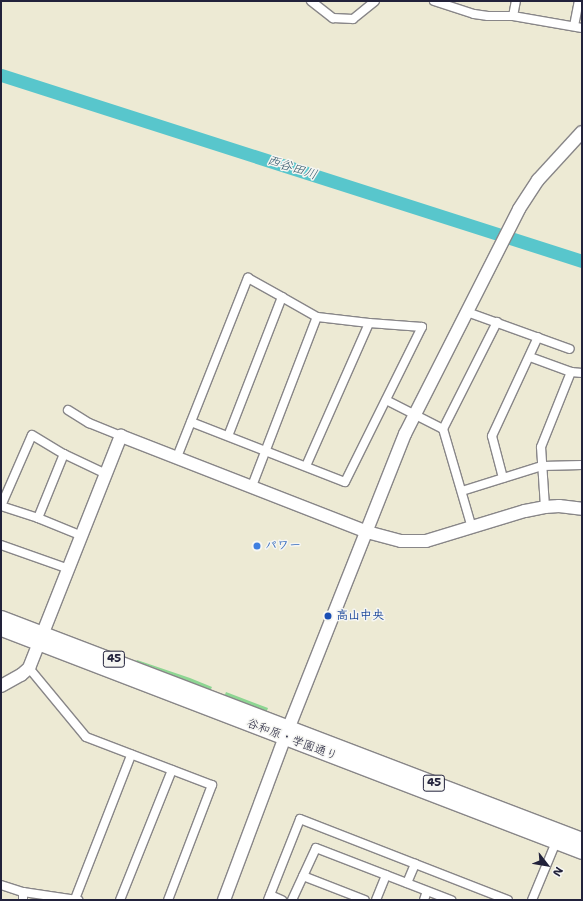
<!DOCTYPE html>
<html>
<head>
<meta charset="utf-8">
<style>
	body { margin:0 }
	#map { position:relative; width:583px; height:901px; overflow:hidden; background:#edead4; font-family:"Shantell Sans","Klee One",sans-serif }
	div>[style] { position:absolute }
	.green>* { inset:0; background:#8dd692 }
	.river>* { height:13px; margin:-6.5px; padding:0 6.5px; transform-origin:6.5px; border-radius:6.5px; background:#58c6cc }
	.roads { filter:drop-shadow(1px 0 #888688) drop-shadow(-1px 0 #888688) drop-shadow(0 1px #888688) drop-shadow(0 -1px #888688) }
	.street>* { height:8px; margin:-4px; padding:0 4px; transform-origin:4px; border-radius:4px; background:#fff }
	.secondary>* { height:12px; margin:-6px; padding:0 6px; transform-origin:6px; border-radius:6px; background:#fff }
	.primary>* { height:13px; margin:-6.5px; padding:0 6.5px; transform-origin:6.5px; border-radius:6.5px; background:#fff }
	.dots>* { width:11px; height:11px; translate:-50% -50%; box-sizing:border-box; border:2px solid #f6f6f2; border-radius:50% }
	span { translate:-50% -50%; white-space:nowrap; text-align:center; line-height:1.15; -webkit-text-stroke:3px #f6f6f2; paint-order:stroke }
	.shield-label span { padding:1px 3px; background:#f6f6f2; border:1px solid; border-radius:3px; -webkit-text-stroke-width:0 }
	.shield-label { font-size:11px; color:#22223b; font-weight:700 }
	.shop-label { font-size:12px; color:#366cbe; font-weight:700 }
	.left { translate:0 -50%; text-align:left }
	.transit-label { font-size:12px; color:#164399; font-weight:700 }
	.street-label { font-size:12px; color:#22223b }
	.water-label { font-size:13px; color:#355b6e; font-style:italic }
	.frame { position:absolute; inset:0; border:2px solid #22223b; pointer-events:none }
	.north { position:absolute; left:527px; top:845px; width:40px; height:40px; -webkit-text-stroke:3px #f6f6f2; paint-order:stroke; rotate:121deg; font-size:11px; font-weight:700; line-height:16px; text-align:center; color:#22223b }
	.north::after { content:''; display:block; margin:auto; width:14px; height:18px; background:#22223b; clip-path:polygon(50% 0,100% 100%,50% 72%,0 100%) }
</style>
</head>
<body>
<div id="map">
	<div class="green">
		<div style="clip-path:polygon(137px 660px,190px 678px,212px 687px,210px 691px,135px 662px)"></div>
		<div style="clip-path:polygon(226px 692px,268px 708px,266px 713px,224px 697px)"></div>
	</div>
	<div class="river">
		<div style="left:1px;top:75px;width:610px;rotate:17.75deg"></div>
	</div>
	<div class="roads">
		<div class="street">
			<div style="left:311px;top:1px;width:28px;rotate:38deg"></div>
			<div style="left:333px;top:18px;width:20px;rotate:3deg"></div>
			<div style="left:353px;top:19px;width:28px;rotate:-39deg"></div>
			<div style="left:434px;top:1px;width:42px;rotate:18deg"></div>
			<div style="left:474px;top:14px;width:14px;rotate:8deg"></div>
			<div style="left:488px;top:16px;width:25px"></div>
			<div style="left:513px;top:16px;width:70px;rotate:9.9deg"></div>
			<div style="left:513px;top:16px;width:15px;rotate:-79deg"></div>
			<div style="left:574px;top:26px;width:25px;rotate:-79deg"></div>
			<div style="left:467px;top:312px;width:109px;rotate:19.8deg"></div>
			<div style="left:530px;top:357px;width:44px;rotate:20.1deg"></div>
			<div style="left:571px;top:372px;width:11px;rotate:5deg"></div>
			<div style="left:386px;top:400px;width:64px;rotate:27deg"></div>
			<div style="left:68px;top:410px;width:25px;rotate:32deg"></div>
			<div style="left:89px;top:423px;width:35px;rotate:22deg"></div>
			<div style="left:191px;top:422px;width:165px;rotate:21.3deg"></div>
			<div style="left:345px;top:482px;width:173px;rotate:-63.6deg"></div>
			<div style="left:422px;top:327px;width:53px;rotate:-175.7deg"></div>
			<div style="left:177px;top:457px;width:193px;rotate:-68.4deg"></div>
			<div style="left:248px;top:278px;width:39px;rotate:29deg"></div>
			<div style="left:282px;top:297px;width:149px;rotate:111.2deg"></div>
			<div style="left:306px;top:466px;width:156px;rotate:-66.2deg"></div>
			<div style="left:369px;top:323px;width:52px;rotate:-173.4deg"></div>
			<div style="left:503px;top:478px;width:43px;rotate:-104.7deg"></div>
			<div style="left:492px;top:436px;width:109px;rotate:-65.1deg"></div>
			<div style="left:252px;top:486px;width:181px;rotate:-69deg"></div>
			<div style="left:317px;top:317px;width:40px;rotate:-150.3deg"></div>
			<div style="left:462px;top:491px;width:84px;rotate:-17.4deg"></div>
			<div style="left:542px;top:466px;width:40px;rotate:-1.4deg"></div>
			<div style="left:1px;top:506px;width:77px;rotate:-66.4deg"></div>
			<div style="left:32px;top:435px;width:37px;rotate:31deg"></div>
			<div style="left:64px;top:454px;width:47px;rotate:25.5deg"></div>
			<div style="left:1px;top:506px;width:39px;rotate:18deg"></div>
			<div style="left:38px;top:518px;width:48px;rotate:22.2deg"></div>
			<div style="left:545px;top:507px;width:60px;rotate:-93.8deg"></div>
			<div style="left:541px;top:447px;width:81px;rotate:-68.2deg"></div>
			<div style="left:38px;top:518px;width:69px;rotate:-67.9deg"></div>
			<div style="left:472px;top:528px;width:103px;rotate:-106.3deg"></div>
			<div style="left:443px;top:429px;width:120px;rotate:-63.2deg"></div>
			<div style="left:1px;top:545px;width:72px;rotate:19.4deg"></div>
			<div style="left:29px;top:668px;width:89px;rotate:50.4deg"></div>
			<div style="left:86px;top:737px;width:135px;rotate:20.9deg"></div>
			<div style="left:212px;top:785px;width:123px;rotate:110.9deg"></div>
			<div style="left:303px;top:876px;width:66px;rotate:21.2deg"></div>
			<div style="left:407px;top:883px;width:21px;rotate:-67deg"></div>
			<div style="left:1px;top:885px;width:23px;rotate:18deg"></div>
			<div style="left:23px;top:892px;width:8px;rotate:90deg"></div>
			<div style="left:23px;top:892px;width:56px;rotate:8.3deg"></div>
			<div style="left:270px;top:895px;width:13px;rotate:23deg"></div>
			<div style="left:75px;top:899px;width:155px;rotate:-68.7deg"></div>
			<div style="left:120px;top:900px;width:140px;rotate:-68.2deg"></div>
			<div style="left:268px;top:900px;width:87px;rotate:-68.4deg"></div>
			<div style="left:300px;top:819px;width:223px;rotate:21.3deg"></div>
			<div style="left:292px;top:900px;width:57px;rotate:-65.2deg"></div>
			<div style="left:316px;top:848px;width:145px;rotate:21.1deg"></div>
			<div style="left:376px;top:900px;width:27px;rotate:-68deg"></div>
			<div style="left:424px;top:900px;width:9px;rotate:-72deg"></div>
			<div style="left:532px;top:900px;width:63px;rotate:-67.5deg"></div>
		</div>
		<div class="secondary">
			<div style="left:1px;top:686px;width:23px;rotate:-29deg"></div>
			<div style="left:21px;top:675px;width:11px;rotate:-41deg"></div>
			<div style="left:29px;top:668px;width:250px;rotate:-68.4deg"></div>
			<div style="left:121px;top:436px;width:264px;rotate:21.3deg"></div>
			<div style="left:367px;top:532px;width:35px;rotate:15deg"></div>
			<div style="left:401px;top:541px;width:25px"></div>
			<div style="left:426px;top:541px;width:103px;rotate:-16.9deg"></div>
			<div style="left:525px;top:511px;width:20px;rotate:-11deg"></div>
			<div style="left:545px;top:507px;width:14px;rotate:-4deg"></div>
			<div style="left:559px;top:506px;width:23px;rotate:7deg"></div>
			<div style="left:224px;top:900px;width:174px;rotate:-69.5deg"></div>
			<div style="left:285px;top:737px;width:326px;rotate:-68.4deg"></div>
			<div style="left:405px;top:434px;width:252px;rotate:-63.1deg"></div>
			<div style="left:519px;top:209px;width:35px;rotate:-57deg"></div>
			<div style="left:538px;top:180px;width:65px;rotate:-47.5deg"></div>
		</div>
		<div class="primary">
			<div style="left:1px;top:617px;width:622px;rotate:20.91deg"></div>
			<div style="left:1px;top:629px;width:622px;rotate:21deg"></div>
		</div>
	</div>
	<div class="dots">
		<div style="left:257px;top:546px;background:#3f7fe0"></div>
		<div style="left:328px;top:616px;background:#1a4fb4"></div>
	</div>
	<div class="shield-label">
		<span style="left:114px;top:659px">45</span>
		<span style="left:434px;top:783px">45</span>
	</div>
	<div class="shop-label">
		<span class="left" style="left:265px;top:546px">パワー</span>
	</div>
	<div class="transit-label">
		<span class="left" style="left:336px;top:616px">高山中央</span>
	</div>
	<div class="street-label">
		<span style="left:292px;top:740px;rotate:21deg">谷和原・学園通り</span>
	</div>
	<div class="water-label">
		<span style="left:292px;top:168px;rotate:18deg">西谷田川</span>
	</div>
	<div class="frame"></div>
	<div class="north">N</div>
</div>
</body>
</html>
